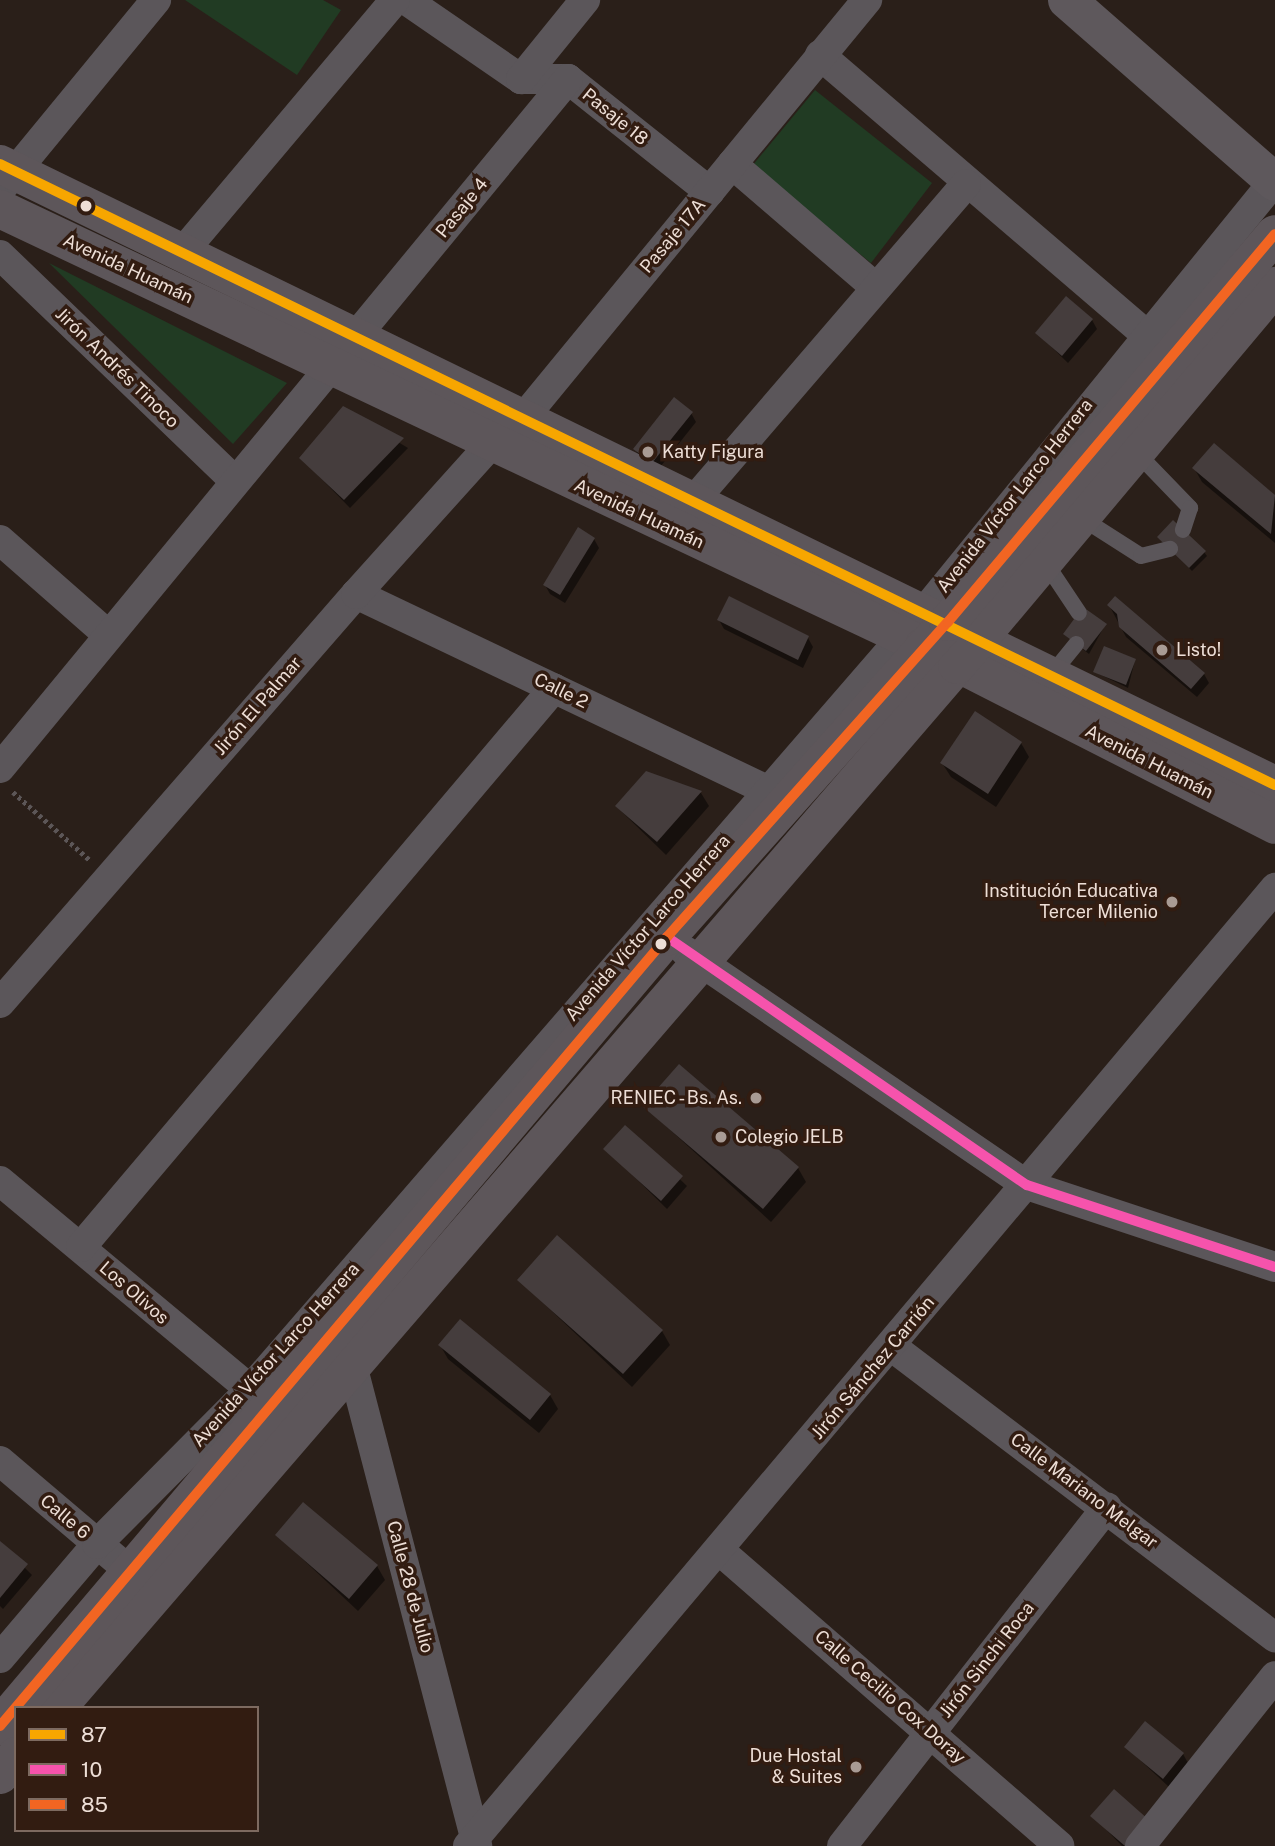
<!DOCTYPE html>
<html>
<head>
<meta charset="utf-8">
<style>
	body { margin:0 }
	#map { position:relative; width:1275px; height:1846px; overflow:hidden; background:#2a1f19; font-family:"Public Sans",sans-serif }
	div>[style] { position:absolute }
	.green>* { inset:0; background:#213b23 }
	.shadow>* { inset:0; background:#0007 }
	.building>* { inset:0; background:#453d3d }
	.path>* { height:4.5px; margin-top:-2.25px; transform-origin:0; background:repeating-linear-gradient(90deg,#5c5657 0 3.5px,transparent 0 7px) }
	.lane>* { height:16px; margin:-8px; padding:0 8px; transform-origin:8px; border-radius:8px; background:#5b565a }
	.street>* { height:30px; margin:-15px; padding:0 15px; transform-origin:15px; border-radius:15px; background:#5b565a }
	.secondary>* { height:38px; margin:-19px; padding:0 19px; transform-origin:19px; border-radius:19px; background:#5e585c }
	.primary>* { height:38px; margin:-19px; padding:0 19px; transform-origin:19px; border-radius:19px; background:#5d565a }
	.bus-1>* { height:10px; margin:-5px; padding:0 5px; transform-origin:5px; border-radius:5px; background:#f7a600 }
	.bus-2>* { height:10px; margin:-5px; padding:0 5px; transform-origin:5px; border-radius:5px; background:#f653ac }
	.bus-3>* { height:10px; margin:-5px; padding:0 5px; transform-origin:5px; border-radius:5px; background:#f26522 }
	.dots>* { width:19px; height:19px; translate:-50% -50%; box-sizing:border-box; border:4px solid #321c11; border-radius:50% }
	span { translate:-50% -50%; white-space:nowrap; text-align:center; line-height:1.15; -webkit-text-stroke:7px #321c11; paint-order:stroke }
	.street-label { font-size:18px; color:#edded6 }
	.poi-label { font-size:18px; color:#edded6 }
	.left { translate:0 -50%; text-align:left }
	.right { translate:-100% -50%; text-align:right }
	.legend { position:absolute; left:14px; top:1706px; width:245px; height:126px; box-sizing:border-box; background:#321c11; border:2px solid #7d6a60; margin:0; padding:9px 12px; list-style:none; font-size:21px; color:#edded6 }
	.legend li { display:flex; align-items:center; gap:14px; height:35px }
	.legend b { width:35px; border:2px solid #7d6a60 }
</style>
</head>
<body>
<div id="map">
	<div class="green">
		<div style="clip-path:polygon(185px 0,323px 0,341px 10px,297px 75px)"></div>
		<div style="clip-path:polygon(815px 90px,932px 183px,871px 263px,752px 166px)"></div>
		<div style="clip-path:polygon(49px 263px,287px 383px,233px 444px)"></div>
	</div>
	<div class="shadow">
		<div style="clip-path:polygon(1092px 320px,1097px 329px,1068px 363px,1037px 333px)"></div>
		<div style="clip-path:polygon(343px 409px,408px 448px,350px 508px,301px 458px)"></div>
		<div style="clip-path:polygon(691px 413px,696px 422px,657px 471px,640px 458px,635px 449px)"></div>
		<div style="clip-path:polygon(1214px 446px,1275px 497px,1275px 543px,1202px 482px,1194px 468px)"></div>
		<div style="clip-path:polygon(1159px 537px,1204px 552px,1207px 556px,1192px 571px)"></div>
		<div style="clip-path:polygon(594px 539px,599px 548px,565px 603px,550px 594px,545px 585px)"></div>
		<div style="clip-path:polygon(1109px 605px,1204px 674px,1209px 683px,1197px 697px,1126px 637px)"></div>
		<div style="clip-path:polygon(719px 620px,808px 638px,813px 647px,803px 668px,724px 629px)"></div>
		<div style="clip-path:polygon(1105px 625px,1089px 654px,1065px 635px)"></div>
		<div style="clip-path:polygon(1135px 660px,1128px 688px,1095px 672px)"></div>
		<div style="clip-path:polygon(1021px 743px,1029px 757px,996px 807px,951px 777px,942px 763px)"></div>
		<div style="clip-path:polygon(646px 773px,701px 793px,709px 806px,666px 855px,617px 807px)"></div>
		<div style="clip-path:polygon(644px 1106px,798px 1168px,806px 1182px,771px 1222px)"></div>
		<div style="clip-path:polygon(625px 1127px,687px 1186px,667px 1209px,606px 1149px)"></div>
		<div style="clip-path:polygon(519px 1280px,662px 1331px,670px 1345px,632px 1387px)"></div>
		<div style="clip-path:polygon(440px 1345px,550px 1395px,558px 1409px,539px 1433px,448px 1359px)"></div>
		<div style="clip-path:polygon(277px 1535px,377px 1566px,385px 1580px,358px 1611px)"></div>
		<div style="clip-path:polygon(0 1543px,32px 1575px,3px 1609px,0 1606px)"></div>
		<div style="clip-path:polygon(1126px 1747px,1183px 1754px,1188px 1763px,1169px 1787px)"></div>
		<div style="clip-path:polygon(1093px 1816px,1138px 1846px,1122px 1846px)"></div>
	</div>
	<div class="building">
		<div style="clip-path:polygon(1066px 296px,1093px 319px,1062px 356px,1035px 333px)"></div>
		<div style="clip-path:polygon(674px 397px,693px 412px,652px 463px,633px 449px)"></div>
		<div style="clip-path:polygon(343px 406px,404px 438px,344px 500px,299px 458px)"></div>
		<div style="clip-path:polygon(1214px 443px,1275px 495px,1271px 534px,1192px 468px)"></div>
		<div style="clip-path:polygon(1173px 520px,1206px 551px,1189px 568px,1157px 537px)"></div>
		<div style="clip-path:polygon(578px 527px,595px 538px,560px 595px,543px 585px)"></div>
		<div style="clip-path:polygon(729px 596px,809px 636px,798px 660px,717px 620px)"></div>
		<div style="clip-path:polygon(1115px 596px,1205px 673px,1191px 689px,1119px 627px,1117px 614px,1107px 605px)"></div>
		<div style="clip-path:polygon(1083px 607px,1107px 624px,1086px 651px,1063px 634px)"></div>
		<div style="clip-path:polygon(1104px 646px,1136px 659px,1126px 685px,1093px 672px)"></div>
		<div style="clip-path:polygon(975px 711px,1022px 742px,988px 794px,940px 763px)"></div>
		<div style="clip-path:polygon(646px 771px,702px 791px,657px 842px,615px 806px)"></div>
		<div style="clip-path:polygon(679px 1064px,799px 1167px,763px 1209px,642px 1106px)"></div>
		<div style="clip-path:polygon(625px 1125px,683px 1176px,661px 1201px,603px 1149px)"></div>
		<div style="clip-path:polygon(557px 1235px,663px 1330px,623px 1374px,517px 1280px)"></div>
		<div style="clip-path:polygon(460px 1319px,551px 1394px,530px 1420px,438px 1345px)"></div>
		<div style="clip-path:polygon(303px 1502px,378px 1565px,349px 1599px,275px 1535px)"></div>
		<div style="clip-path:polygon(0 1541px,28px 1564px,0 1598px)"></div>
		<div style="clip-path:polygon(1145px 1721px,1184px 1753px,1163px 1779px,1124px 1747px)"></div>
		<div style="clip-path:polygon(1114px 1789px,1149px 1820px,1125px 1846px,1090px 1816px)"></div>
	</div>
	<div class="path">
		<div style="left:13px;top:792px;width:104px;rotate:41.5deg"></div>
	</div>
	<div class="lane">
		<div style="left:1136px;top:452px;width:78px;rotate:46deg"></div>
		<div style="left:1190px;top:508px;width:23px;rotate:108deg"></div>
		<div style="left:1080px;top:517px;width:72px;rotate:32.6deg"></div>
		<div style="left:1141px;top:556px;width:30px;rotate:-14deg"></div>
		<div style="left:1045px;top:562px;width:61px;rotate:56.3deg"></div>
		<div style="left:1051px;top:675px;width:40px;rotate:-51deg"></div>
	</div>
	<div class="street">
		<div style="left:406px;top:0;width:140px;rotate:34.5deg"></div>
		<div style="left:521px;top:79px;width:47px"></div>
		<div style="left:568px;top:79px;width:181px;rotate:38.5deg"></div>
		<div style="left:820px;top:55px;width:448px;rotate:40.6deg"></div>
		<div style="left:521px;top:79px;width:102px;rotate:-51deg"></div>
		<div style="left:732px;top:164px;width:190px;rotate:40.7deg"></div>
		<div style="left:0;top:190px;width:246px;rotate:-50.6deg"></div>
		<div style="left:181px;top:254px;width:332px;rotate:-49.9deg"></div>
		<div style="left:0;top:255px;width:326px;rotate:43.9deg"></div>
		<div style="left:696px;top:498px;width:414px;rotate:-49.3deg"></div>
		<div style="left:0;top:540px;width:141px;rotate:41.3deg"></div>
		<div style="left:356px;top:594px;width:455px;rotate:25.5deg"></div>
		<div style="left:0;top:768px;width:893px;rotate:-50.5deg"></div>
		<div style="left:685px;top:951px;width:414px;rotate:34.4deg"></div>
		<div style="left:1027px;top:1185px;width:261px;rotate:18.3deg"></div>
		<div style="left:0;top:1003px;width:542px;rotate:-48.96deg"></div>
		<div style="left:356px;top:594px;width:202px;rotate:-48deg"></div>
		<div style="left:491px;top:444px;width:44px;rotate:-39.5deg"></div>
		<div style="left:525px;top:416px;width:539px;rotate:-50.58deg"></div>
		<div style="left:0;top:1181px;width:346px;rotate:39.8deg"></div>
		<div style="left:81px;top:1247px;width:732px;rotate:-49.76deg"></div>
		<div style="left:891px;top:1346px;width:482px;rotate:37.2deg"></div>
		<div style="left:338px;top:1355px;width:17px;rotate:36deg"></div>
		<div style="left:352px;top:1365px;width:497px;rotate:75.4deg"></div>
		<div style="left:0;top:1461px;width:172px;rotate:40.3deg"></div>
		<div style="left:719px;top:1550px;width:451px;rotate:41deg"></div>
		<div style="left:0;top:1658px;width:150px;rotate:-49.6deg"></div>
		<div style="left:97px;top:1544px;width:214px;rotate:-45.2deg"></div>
		<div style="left:248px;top:1392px;width:1032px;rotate:-49.09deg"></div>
		<div style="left:924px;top:612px;width:557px;rotate:-50.91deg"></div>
		<div style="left:468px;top:1846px;width:1253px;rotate:-49.89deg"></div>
		<div style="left:842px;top:1846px;width:430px;rotate:-52deg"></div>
		<div style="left:1140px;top:1846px;width:217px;rotate:-51.5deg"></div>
	</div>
	<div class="secondary">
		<div style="left:1067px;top:0;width:276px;rotate:41.2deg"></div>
	</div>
	<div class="primary">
		<div style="left:0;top:164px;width:1418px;rotate:25.97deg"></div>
		<div style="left:0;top:209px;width:1022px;rotate:25.31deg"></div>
		<div style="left:924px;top:646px;width:394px;rotate:27deg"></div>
		<div style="left:57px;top:1708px;width:1378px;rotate:-49.21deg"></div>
		<div style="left:957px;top:665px;width:495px;rotate:-50deg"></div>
		<div style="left:0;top:1726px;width:1033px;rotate:-49.79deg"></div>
		<div style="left:667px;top:937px;width:422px;rotate:-48.3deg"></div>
		<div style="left:948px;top:622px;width:507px;rotate:-49.88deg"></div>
		<div style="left:0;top:1775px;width:25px;rotate:-50deg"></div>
	</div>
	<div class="bus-1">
		<div style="left:0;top:164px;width:1418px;rotate:25.97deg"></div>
	</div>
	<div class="bus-2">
		<div style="left:667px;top:937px;width:437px;rotate:34.6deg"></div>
		<div style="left:1027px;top:1185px;width:261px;rotate:18.3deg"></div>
	</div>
	<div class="bus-3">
		<div style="left:0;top:1726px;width:1033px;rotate:-49.79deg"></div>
		<div style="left:667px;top:937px;width:422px;rotate:-48.3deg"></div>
		<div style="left:948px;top:622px;width:507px;rotate:-49.88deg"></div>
	</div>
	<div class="dots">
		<div style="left:86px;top:206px;background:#edded6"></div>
		<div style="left:648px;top:452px;background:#a99b94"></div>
		<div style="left:1162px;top:650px;background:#a99b94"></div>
		<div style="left:1172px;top:902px;background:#a99b94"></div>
		<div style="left:661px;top:944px;background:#edded6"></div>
		<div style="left:756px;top:1098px;background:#a99b94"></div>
		<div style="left:721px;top:1137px;background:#a99b94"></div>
		<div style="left:856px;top:1767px;background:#a99b94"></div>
	</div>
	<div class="street-label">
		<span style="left:615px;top:117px;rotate:39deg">Pasaje 18</span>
		<span style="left:462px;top:208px;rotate:-51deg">Pasaje 4</span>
		<span style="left:673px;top:236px;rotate:-50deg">Pasaje 17A</span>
		<span style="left:128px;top:269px;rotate:25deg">Avenida Huamán</span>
		<span style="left:117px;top:368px;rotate:44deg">Jirón Andrés Tinoco</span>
		<span style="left:1015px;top:496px;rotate:-52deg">Avenida Víctor Larco Herrera</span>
		<span style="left:639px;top:514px;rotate:25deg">Avenida Huamán</span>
		<span style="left:561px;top:691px;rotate:26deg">Calle 2</span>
		<span style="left:258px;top:706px;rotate:-49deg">Jirón El Palmar</span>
		<span style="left:1149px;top:762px;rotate:27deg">Avenida Huamán</span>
		<span style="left:648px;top:928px;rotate:-49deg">Avenida Víctor Larco Herrera</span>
		<span style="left:134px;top:1293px;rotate:41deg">Los Olivos</span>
		<span style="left:276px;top:1355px;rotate:-48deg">Avenida Víctor Larco Herrera</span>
		<span style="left:873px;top:1368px;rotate:-50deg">Jirón Sánchez Carrión</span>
		<span style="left:1084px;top:1491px;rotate:37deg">Calle Mariano Melgar</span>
		<span style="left:65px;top:1517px;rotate:40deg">Calle 6</span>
		<span style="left:410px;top:1587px;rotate:75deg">Calle 28 de Julio</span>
		<span style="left:987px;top:1660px;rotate:-52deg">Jirón Sinchi Roca</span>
		<span style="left:890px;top:1697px;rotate:41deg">Calle Cecilio Cox Doray</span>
	</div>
	<div class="poi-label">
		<span class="left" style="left:662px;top:452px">Katty Figura</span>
		<span class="left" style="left:1176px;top:650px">Listo!</span>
		<span class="right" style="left:1158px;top:902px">Institución Educativa<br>Tercer Milenio</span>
		<span class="right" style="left:742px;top:1098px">RENIEC - Bs. As.</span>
		<span class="left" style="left:735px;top:1137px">Colegio JELB</span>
		<span class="right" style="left:842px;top:1767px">Due Hostal<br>&amp; Suites</span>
	</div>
	<ul class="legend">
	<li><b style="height:9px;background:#f7a600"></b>87</li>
	<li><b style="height:9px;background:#f653ac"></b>10</li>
	<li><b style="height:9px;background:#f26522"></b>85</li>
	</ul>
</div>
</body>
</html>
